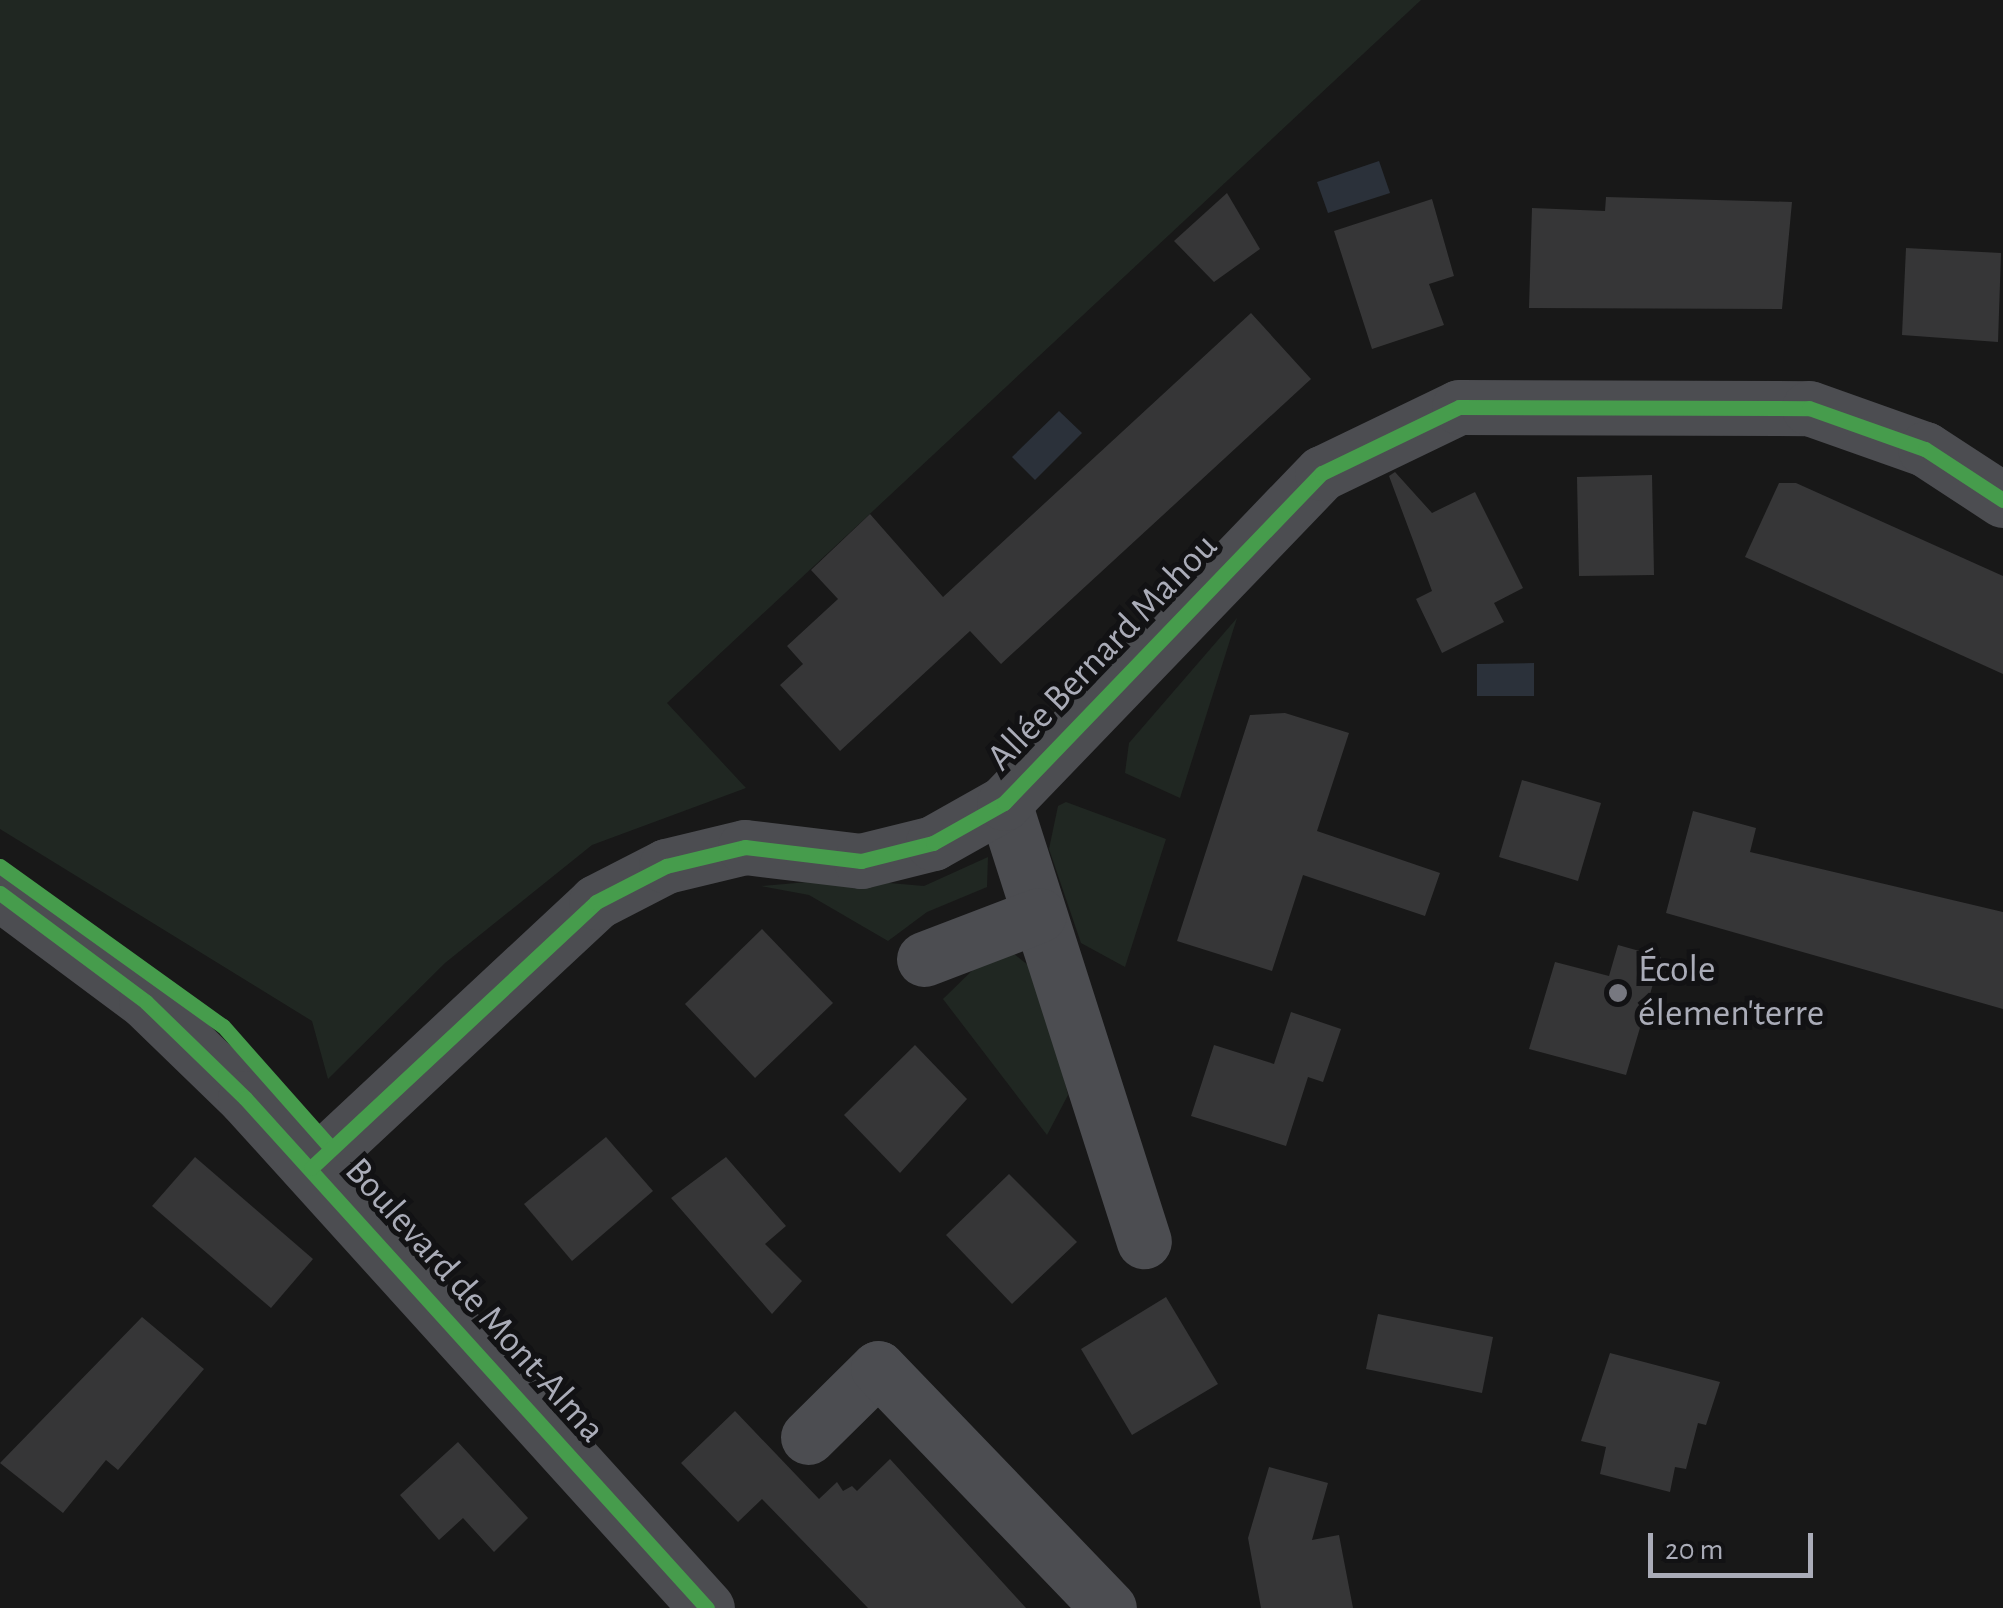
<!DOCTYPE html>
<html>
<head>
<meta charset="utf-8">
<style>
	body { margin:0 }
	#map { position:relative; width:2003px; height:1608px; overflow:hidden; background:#181818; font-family:"Alegreya Sans",sans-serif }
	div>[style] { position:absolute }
	.green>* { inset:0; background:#202722 }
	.water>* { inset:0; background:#2b313a }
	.building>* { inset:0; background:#363637 }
	.minor>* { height:55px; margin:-27.5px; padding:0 27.5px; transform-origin:27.5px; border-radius:27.5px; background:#4c4d51 }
	.tertiary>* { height:55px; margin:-27.5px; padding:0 27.5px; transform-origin:27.5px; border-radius:27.5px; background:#4c4d51 }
	.cycleway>* { height:15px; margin:-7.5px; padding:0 7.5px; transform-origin:7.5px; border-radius:7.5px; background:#469c4c }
	.dots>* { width:28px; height:28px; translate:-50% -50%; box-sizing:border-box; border:5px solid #121214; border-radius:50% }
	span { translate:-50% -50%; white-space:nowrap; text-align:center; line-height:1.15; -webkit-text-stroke:10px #121214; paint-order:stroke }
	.street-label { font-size:38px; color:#aaacb8 }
	.poi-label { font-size:38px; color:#aaacb8 }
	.left { translate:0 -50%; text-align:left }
	.scale { position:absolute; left:1648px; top:1533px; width:165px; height:45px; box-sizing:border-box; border:5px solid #aaacb8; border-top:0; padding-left:12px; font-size:30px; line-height:35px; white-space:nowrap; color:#aaacb8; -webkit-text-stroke:8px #121214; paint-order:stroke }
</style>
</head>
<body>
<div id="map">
	<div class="green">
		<div style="clip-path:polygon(0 0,1421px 0,667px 703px,746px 788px,592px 845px,445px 963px,328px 1079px,312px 1021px,0 829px)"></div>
		<div style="clip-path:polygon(1237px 618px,1180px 798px,1125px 773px,1129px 743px)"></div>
		<div style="clip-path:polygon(1066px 802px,1166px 839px,1125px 967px,1081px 943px,1049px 849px,1058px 806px)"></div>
		<div style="clip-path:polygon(988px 857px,987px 887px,927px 912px,888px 941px,809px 895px,761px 886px,842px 879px,924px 886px)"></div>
		<div style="clip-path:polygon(1013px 953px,1038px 973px,1068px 1095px,1047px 1135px,943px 999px,985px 958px)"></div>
	</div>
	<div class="water">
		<div style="clip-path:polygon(1379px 161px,1390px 193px,1328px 213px,1317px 182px)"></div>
		<div style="clip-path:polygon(1059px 411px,1082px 433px,1035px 480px,1012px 457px)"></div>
		<div style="clip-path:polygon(1534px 663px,1534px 696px,1477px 696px,1477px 664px)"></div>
	</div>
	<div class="building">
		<div style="clip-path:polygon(1227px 193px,1260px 249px,1214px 282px,1174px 241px)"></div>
		<div style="clip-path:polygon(1606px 197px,1792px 202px,1782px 309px,1529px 308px,1532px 208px,1605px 211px)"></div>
		<div style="clip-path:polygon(1432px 199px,1454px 276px,1429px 284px,1444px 325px,1372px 349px,1334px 231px)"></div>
		<div style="clip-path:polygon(1906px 248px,2001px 253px,1998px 342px,1902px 335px)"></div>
		<div style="clip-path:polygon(1251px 313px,1311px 379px,1001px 664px,970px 631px,840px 751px,780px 685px,803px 664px,787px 646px,838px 599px,811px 570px,870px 514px,943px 597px)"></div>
		<div style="clip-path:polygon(1395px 472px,1432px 513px,1475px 492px,1523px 588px,1494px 603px,1504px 622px,1442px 653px,1416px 599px,1432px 591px,1389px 476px)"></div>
		<div style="clip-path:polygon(1652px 475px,1654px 575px,1579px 576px,1577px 477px)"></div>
		<div style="clip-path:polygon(1779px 483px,1796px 483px,2003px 576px,2003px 674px,1745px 557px)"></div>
		<div style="clip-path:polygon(1285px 713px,1349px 733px,1317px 831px,1440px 873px,1425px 916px,1303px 875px,1272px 971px,1177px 941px,1250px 715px)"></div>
		<div style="clip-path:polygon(1522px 780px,1601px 803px,1578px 881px,1499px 857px)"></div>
		<div style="clip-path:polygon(1693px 811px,1756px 828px,1750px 852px,2003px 912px,2003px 1009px,1666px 913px)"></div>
		<div style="clip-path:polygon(762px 929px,833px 1003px,755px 1078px,685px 1004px)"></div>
		<div style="clip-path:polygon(1618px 945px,1661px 957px,1626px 1075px,1529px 1049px,1555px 962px,1609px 976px)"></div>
		<div style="clip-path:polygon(1291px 1012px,1341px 1029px,1323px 1082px,1308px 1077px,1286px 1146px,1191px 1116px,1214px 1045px,1274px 1064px)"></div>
		<div style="clip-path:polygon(915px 1045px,967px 1099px,900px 1173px,844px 1115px)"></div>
		<div style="clip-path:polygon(606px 1137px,653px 1191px,572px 1261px,524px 1204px)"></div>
		<div style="clip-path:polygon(195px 1157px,313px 1259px,271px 1308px,152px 1206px)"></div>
		<div style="clip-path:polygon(726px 1157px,786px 1226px,765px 1244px,802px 1281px,772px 1314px,671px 1198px)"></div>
		<div style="clip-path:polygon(1009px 1174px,1077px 1242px,1012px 1304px,946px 1235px)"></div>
		<div style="clip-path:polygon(1166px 1297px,1218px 1384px,1132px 1435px,1081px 1349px)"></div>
		<div style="clip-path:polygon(1378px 1314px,1493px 1337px,1482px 1393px,1366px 1369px)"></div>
		<div style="clip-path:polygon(142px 1317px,204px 1369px,118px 1470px,106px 1460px,63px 1513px,0 1463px)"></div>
		<div style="clip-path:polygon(1610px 1353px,1720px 1382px,1706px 1425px,1698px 1423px,1686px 1469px,1675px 1467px,1670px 1492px,1600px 1474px,1606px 1447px,1581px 1441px)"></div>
		<div style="clip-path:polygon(735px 1411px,819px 1499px,837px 1482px,843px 1491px,852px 1486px,857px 1491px,890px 1459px,1026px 1608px,868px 1608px,762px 1499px,738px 1522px,681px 1463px)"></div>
		<div style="clip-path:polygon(458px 1442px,528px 1518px,494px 1552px,463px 1518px,439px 1540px,400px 1495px)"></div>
		<div style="clip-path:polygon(1269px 1467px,1328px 1483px,1312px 1540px,1339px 1535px,1353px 1608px,1261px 1608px,1248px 1538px)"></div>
	</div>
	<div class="minor">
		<div style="left:1004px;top:803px;width:460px;rotate:72.3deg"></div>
		<div style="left:924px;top:959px;width:123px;rotate:-20.9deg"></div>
		<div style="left:311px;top:1168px;width:390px;rotate:-43deg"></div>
		<div style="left:596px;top:902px;width:79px;rotate:-27.2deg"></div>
		<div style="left:666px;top:866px;width:81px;rotate:-13.5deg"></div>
		<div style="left:745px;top:847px;width:117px;rotate:6.9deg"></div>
		<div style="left:861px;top:861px;width:74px;rotate:-14deg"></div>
		<div style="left:933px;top:843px;width:81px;rotate:-29.4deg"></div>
		<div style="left:1004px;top:803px;width:458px;rotate:-46.1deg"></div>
		<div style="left:1322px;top:473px;width:152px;rotate:-25.7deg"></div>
		<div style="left:1459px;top:407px;width:350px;rotate:0.2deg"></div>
		<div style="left:1809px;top:408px;width:123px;rotate:19.5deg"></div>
		<div style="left:1925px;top:449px;width:93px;rotate:33.2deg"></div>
		<div style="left:808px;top:1437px;width:98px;rotate:-44.6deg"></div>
		<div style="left:878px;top:1368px;width:333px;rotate:46.1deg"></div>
	</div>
	<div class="tertiary">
		<div style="left:0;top:893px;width:182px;rotate:36.7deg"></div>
		<div style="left:146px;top:1002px;width:138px;rotate:44.1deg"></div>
		<div style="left:245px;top:1098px;width:688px;rotate:47.83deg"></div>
	</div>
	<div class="cycleway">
		<div style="left:0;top:866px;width:274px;rotate:35.7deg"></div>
		<div style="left:223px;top:1026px;width:163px;rotate:48.5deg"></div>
		<div style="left:0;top:893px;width:182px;rotate:36.7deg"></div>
		<div style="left:146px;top:1002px;width:138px;rotate:44.1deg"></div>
		<div style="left:245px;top:1098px;width:688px;rotate:47.83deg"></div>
		<div style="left:311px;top:1168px;width:390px;rotate:-43deg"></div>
		<div style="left:596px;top:902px;width:79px;rotate:-27.2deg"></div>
		<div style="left:666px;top:866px;width:81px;rotate:-13.5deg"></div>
		<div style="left:745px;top:847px;width:117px;rotate:6.9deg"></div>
		<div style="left:861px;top:861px;width:74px;rotate:-14deg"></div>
		<div style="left:933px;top:843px;width:81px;rotate:-29.4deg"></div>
		<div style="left:1004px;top:803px;width:458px;rotate:-46.1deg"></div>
		<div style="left:1322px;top:473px;width:152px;rotate:-25.7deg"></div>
		<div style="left:1459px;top:407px;width:350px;rotate:0.2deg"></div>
		<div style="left:1809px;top:408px;width:123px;rotate:19.5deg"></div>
		<div style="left:1925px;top:449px;width:93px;rotate:33.2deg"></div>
	</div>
	<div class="dots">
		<div style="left:1618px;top:993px;background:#777880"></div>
	</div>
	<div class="street-label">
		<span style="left:1103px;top:653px;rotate:-46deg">Allée Bernard Mahou</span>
		<span style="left:474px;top:1301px;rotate:48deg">Boulevard de Mont-Alma</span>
	</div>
	<div class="poi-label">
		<span class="left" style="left:1638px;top:993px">École<br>élemen'terre</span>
	</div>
	<div class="scale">20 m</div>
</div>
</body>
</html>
